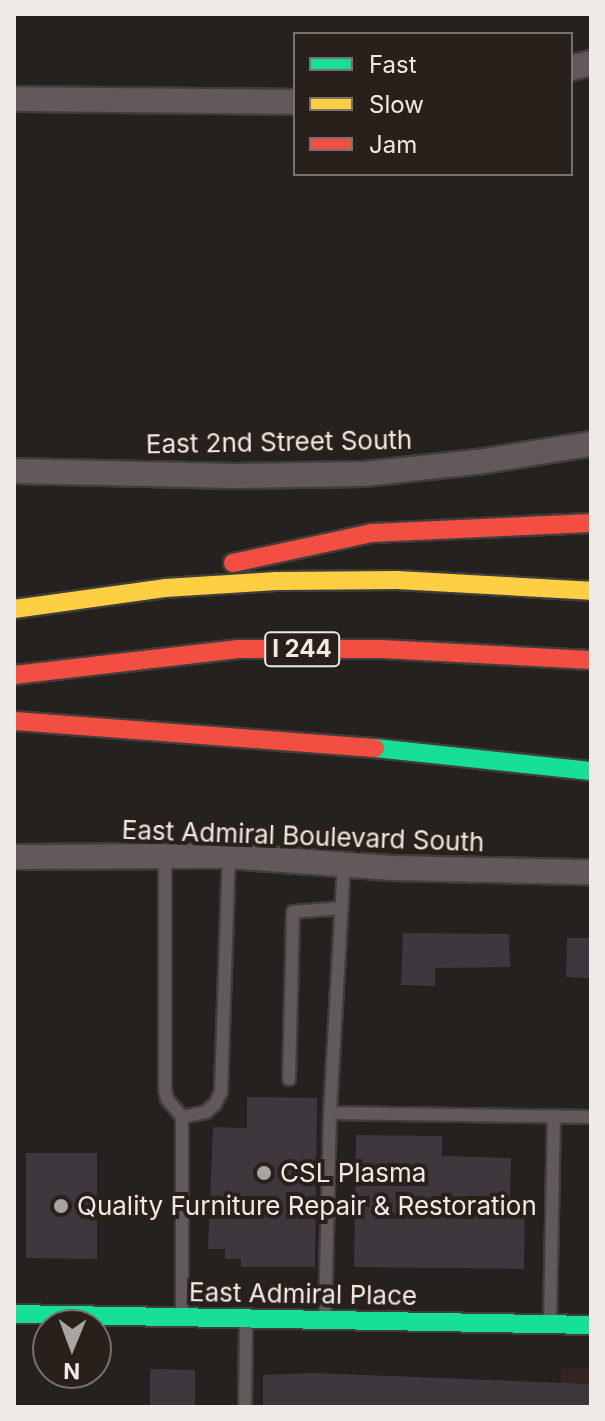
<!DOCTYPE html>
<html>
<head>
<meta charset="utf-8">
<style>
	body { margin:0 }
	#map { position:relative; width:605px; height:1421px; overflow:hidden; background:#25211e; font-family:Inter,sans-serif }
	div>[style] { position:absolute }
	.industrial>* { inset:0; background:#34241f }
	.building>* { inset:0; background:#3e373e }
	.roads { filter:drop-shadow(2px 0 #403d3b) drop-shadow(-2px 0 #403d3b) drop-shadow(0 2px #403d3b) drop-shadow(0 -2px #403d3b) }
	.lane>* { height:12px; margin:-6px; padding:0 6px; transform-origin:6px; border-radius:6px; background:#61595a }
	.street>* { height:24px; margin:-12px; padding:0 12px; transform-origin:12px; border-radius:12px; background:#61595a }
	.fast>* { height:18px; margin:-9px; padding:0 9px; transform-origin:9px; border-radius:9px; background:#16e098 }
	.slow>* { height:18px; margin:-9px; padding:0 9px; transform-origin:9px; border-radius:9px; background:#ffcf43 }
	.jam>* { height:18px; margin:-9px; padding:0 9px; transform-origin:9px; border-radius:9px; background:#f24e42 }
	.dots>* { width:22px; height:22px; translate:-50% -50%; box-sizing:border-box; border:4px solid #28201b; border-radius:50% }
	span { translate:-50% -50%; white-space:nowrap; text-align:center; line-height:1.15; -webkit-text-stroke:8px #28201b; paint-order:stroke }
	.shield-label span { padding:2px 6px; background:#28201b; border:2px solid; border-radius:6px; -webkit-text-stroke-width:0 }
	.shield-label { font-size:24px; color:#efeae6; font-weight:700 }
	.street-label { font-size:26px; color:#efeae6 }
	.poi-label { font-size:26px; color:#efeae6 }
	.left { translate:0 -50%; text-align:left }
	.frame { position:absolute; inset:0; border:16px solid #efeae6; pointer-events:none }
	.legend { position:absolute; left:293px; top:32px; width:280px; height:144px; box-sizing:border-box; background:#28201b; border:2px solid #78716c; margin:0; padding:10px 14px; list-style:none; font-size:24px; color:#efeae6 }
	.legend li { display:flex; align-items:center; gap:16px; height:40px }
	.legend b { width:40px; border:2px solid #78716c }
	.north { position:absolute; left:32px; top:1309px; width:80px; height:80px; box-sizing:border-box; background:#28201b; border:2px solid #78716c; border-radius:50%; rotate:181deg; font-size:22px; font-weight:700; line-height:32px; text-align:center; color:#efeae6 }
	.north::after { content:''; display:block; margin:auto; width:28px; height:36px; background:#a8a4a0; clip-path:polygon(50% 0,100% 100%,50% 72%,0 100%) }
</style>
</head>
<body>
<div id="map">
	<div class="industrial">
		<div style="clip-path:polygon(561px 1368px,591px 1368px,591px 1407px,561px 1407px)"></div>
	</div>
	<div class="building">
		<div style="clip-path:polygon(403px 933px,509px 934px,510px 967px,435px 968px,435px 986px,401px 985px)"></div>
		<div style="clip-path:polygon(567px 938px,591px 938px,591px 978px,566px 977px)"></div>
		<div style="clip-path:polygon(247px 1097px,317px 1098px,315px 1267px,241px 1267px,241px 1259px,225px 1259px,225px 1249px,208px 1249px,213px 1127px,247px 1128px)"></div>
		<div style="clip-path:polygon(356px 1135px,442px 1136px,442px 1156px,511px 1158px,510px 1200px,525px 1200px,524px 1269px,354px 1267px)"></div>
		<div style="clip-path:polygon(26px 1153px,97px 1153px,97px 1259px,26px 1258px)"></div>
		<div style="clip-path:polygon(150px 1369px,195px 1370px,195px 1407px,150px 1407px)"></div>
		<div style="clip-path:polygon(314px 1373px,591px 1384px,591px 1407px,263px 1407px,263px 1375px)"></div>
	</div>
	<div class="roads">
		<div class="lane">
			<div style="left:165px;top:856px;width:234px;rotate:90deg"></div>
			<div style="left:165px;top:1090px;width:9px;rotate:77deg"></div>
			<div style="left:167px;top:1099px;width:23px;rotate:50deg"></div>
			<div style="left:182px;top:1117px;width:197px;rotate:90deg"></div>
			<div style="left:289px;top:1079px;width:167px;rotate:-88.6deg"></div>
			<div style="left:293px;top:912px;width:49px;rotate:-4.7deg"></div>
			<div style="left:330px;top:1113px;width:261px;rotate:0.9deg"></div>
			<div style="left:182px;top:1117px;width:25px;rotate:-12deg"></div>
			<div style="left:206px;top:1112px;width:12px;rotate:-42deg"></div>
			<div style="left:215px;top:1104px;width:13px;rotate:-63deg"></div>
			<div style="left:221px;top:1092px;width:236px;rotate:-88.1deg"></div>
			<div style="left:325px;top:1317px;width:204px;rotate:-88.6deg"></div>
			<div style="left:330px;top:1113px;width:248px;rotate:-86.8deg"></div>
			<div style="left:550px;top:1321px;width:205px;rotate:-88.9deg"></div>
			<div style="left:245px;top:1407px;width:85px;rotate:-89.3deg"></div>
		</div>
		<div class="street">
			<div style="left:571px;top:68px;width:21px;rotate:-14deg"></div>
			<div style="left:14px;top:99px;width:281px;rotate:0.6deg"></div>
			<div style="left:14px;top:471px;width:220px;rotate:1.3deg"></div>
			<div style="left:234px;top:476px;width:130px;rotate:-0.9deg"></div>
			<div style="left:364px;top:474px;width:114px;rotate:-6.1deg"></div>
			<div style="left:477px;top:462px;width:115px;rotate:-9deg"></div>
			<div style="left:14px;top:857px;width:215px;rotate:-0.3deg"></div>
			<div style="left:229px;top:856px;width:163px;rotate:4.2deg"></div>
			<div style="left:392px;top:868px;width:199px;rotate:1.2deg"></div>
		</div>
		<div class="fast">
			<div style="left:375px;top:748px;width:217px;rotate:6.1deg"></div>
			<div style="left:14px;top:1314px;width:577px;rotate:1.09deg"></div>
		</div>
		<div class="slow">
			<div style="left:14px;top:609px;width:152px;rotate:-7.9deg"></div>
			<div style="left:165px;top:588px;width:112px;rotate:-3.6deg"></div>
			<div style="left:277px;top:581px;width:120px;rotate:-0.5deg"></div>
			<div style="left:397px;top:580px;width:194px;rotate:3.2deg"></div>
		</div>
		<div class="jam">
			<div style="left:233px;top:563px;width:142px;rotate:-12.2deg"></div>
			<div style="left:372px;top:533px;width:219px;rotate:-2.6deg"></div>
			<div style="left:14px;top:675px;width:226px;rotate:-6.6deg"></div>
			<div style="left:238px;top:649px;width:143px"></div>
			<div style="left:381px;top:649px;width:210px;rotate:3deg"></div>
			<div style="left:14px;top:721px;width:362px;rotate:4.3deg"></div>
		</div>
	</div>
	<div class="dots">
		<div style="left:264px;top:1173px;background:#a8a4a0"></div>
		<div style="left:61px;top:1206px;background:#a8a4a0"></div>
	</div>
	<div class="shield-label">
		<span style="left:302px;top:649px">I 244</span>
	</div>
	<div class="street-label">
		<span style="left:279px;top:442px;rotate:-1deg">East 2nd Street South</span>
		<span style="left:303px;top:836px;rotate:2deg">East Admiral Boulevard South</span>
		<span style="left:303px;top:1294px;rotate:1deg">East Admiral Place</span>
	</div>
	<div class="poi-label">
		<span class="left" style="left:280px;top:1173px">CSL Plasma</span>
		<span class="left" style="left:77px;top:1206px">Quality Furniture Repair &amp; Restoration</span>
	</div>
	<div class="frame"></div>
	<ul class="legend">
	<li><b style="height:10px;background:#16e098"></b>Fast</li>
	<li><b style="height:10px;background:#ffcf43"></b>Slow</li>
	<li><b style="height:10px;background:#f24e42"></b>Jam</li>
	</ul>
	<div class="north">N</div>
</div>
</body>
</html>
